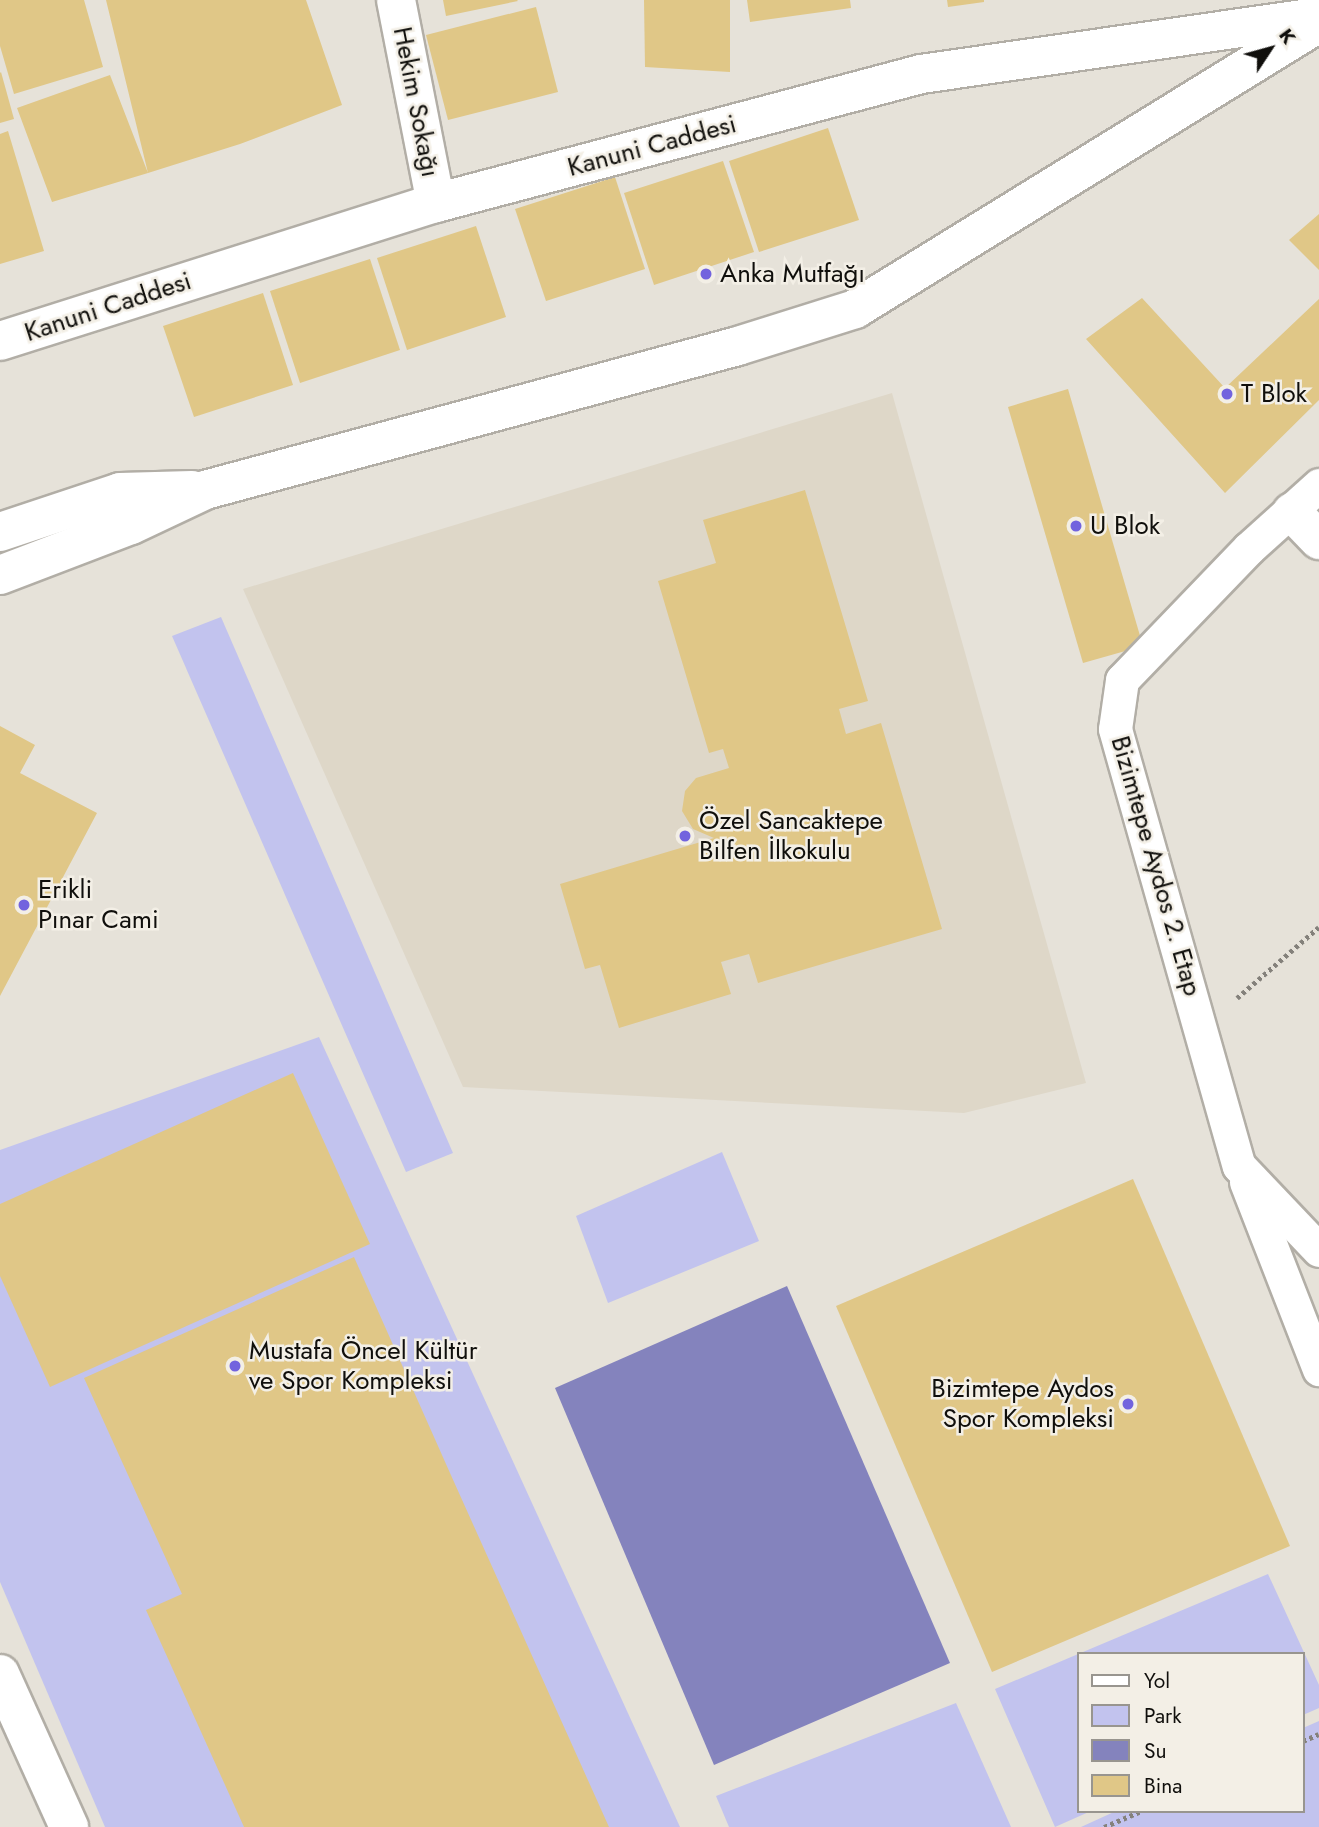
<!DOCTYPE html>
<html>
<head>
<meta charset="utf-8">
<style>
	body { margin:0 }
	#map { position:relative; width:1319px; height:1827px; overflow:hidden; background:#e6e2d9; font-family:Jost,sans-serif }
	div>[style] { position:absolute }
	.built>* { inset:0; background:#ded7c8 }
	.green>* { inset:0; background:#c2c3ee }
	.water>* { inset:0; background:#8483bd }
	.building>* { inset:0; background:#e0c787 }
	.path>* { height:4.5px; margin-top:-2.25px; transform-origin:0; background:repeating-linear-gradient(90deg,#84817b 0 3.5px,transparent 0 7px) }
	.roads { filter:drop-shadow(2px 0 #b2aea6) drop-shadow(-2px 0 #b2aea6) drop-shadow(0 2px #b2aea6) drop-shadow(0 -2px #b2aea6) }
	.lane>* { height:33px; margin:-16.5px; padding:0 16.5px; transform-origin:16.5px; border-radius:16.5px; background:#fff }
	.street>* { height:38px; margin:-19px; padding:0 19px; transform-origin:19px; border-radius:19px; background:#fff }
	.secondary>* { height:38px; margin:-19px; padding:0 19px; transform-origin:19px; border-radius:19px; background:#fff }
	.dots>* { width:19px; height:19px; translate:-50% -50%; box-sizing:border-box; border:4px solid #f3efe6; border-radius:50% }
	span { translate:-50% -50%; white-space:nowrap; text-align:center; line-height:1.15; -webkit-text-stroke:5px #f3efe6; paint-order:stroke }
	.street-label { font-size:26px; color:#100f0c }
	.poi-label { font-size:26px; color:#100f0c }
	.left { translate:0 -50%; text-align:left }
	.right { translate:-100% -50%; text-align:right }
	.legend { position:absolute; left:1077px; top:1652px; width:228px; height:161px; box-sizing:border-box; background:#f3efe6; border:2px solid #98958f; margin:0; padding:9px 12px; list-style:none; font-size:21px; color:#100f0c }
	.legend li { display:flex; align-items:center; gap:14px; height:35px }
	.legend b { width:35px; border:2px solid #98958f }
	.north { position:absolute; left:1235px; top:14px; width:70px; height:70px; -webkit-text-stroke:5px #f3efe6; paint-order:stroke; rotate:54deg; font-size:19px; font-weight:700; line-height:28px; text-align:center; color:#100f0c }
	.north::after { content:''; display:block; margin:auto; width:24px; height:32px; background:#100f0c; clip-path:polygon(50% 0,100% 100%,50% 72%,0 100%) }
</style>
</head>
<body>
<div id="map">
	<div class="built">
		<div style="clip-path:polygon(892px 393px,1086px 1083px,964px 1113px,463px 1087px,243px 589px)"></div>
	</div>
	<div class="green">
		<div style="clip-path:polygon(221px 617px,453px 1153px,406px 1172px,172px 636px)"></div>
		<div style="clip-path:polygon(319px 1037px,680px 1827px,105px 1827px,0 1582px,0 1150px)"></div>
		<div style="clip-path:polygon(722px 1152px,759px 1241px,608px 1303px,576px 1216px)"></div>
		<div style="clip-path:polygon(1268px 1574px,1319px 1685px,1319px 1708px,1303px 1715px,1303px 1654px,1079px 1654px,1079px 1811px,1091px 1811px,1055px 1827px,995px 1689px)"></div>
		<div style="clip-path:polygon(956px 1703px,1011px 1827px,729px 1827px,716px 1796px)"></div>
		<div style="clip-path:polygon(1319px 1721px,1319px 1827px,1081px 1827px,1116px 1811px,1303px 1811px,1303px 1728px)"></div>
	</div>
	<div class="water">
		<div style="clip-path:polygon(787px 1286px,950px 1663px,714px 1765px,555px 1388px)"></div>
	</div>
	<div class="building">
		<div style="clip-path:polygon(0 0,84px 0,103px 67px,14px 94px,0 46px)"></div>
		<div style="clip-path:polygon(106px 0,306px 0,342px 105px,240px 144px,148px 173px,52px 202px,17px 108px,110px 75px,148px 173px)"></div>
		<div style="clip-path:polygon(443px 0,517px 0,518px 1px,446px 16px)"></div>
		<div style="clip-path:polygon(644px 0,730px 0,730px 72px,645px 67px)"></div>
		<div style="clip-path:polygon(747px 0,850px 0,851px 8px,750px 22px)"></div>
		<div style="clip-path:polygon(947px 0,984px 0,984px 2px,948px 7px)"></div>
		<div style="clip-path:polygon(536px 7px,558px 92px,448px 120px,426px 35px)"></div>
		<div style="clip-path:polygon(1px 72px,14px 119px,0 123px,0 73px)"></div>
		<div style="clip-path:polygon(828px 128px,859px 220px,759px 252px,729px 161px)"></div>
		<div style="clip-path:polygon(8px 131px,44px 251px,0 264px,0 134px)"></div>
		<div style="clip-path:polygon(723px 161px,754px 252px,654px 285px,624px 193px)"></div>
		<div style="clip-path:polygon(615px 177px,645px 269px,546px 301px,515px 209px)"></div>
		<div style="clip-path:polygon(1319px 214px,1319px 270px,1289px 240px)"></div>
		<div style="clip-path:polygon(476px 226px,506px 317px,407px 350px,377px 258px)"></div>
		<div style="clip-path:polygon(370px 259px,400px 350px,300px 383px,270px 291px)"></div>
		<div style="clip-path:polygon(263px 293px,293px 385px,194px 417px,163px 326px)"></div>
		<div style="clip-path:polygon(1142px 298px,1225px 388px,1319px 299px,1319px 400px,1225px 493px,1086px 339px)"></div>
		<div style="clip-path:polygon(1068px 389px,1143px 646px,1083px 663px,1008px 407px)"></div>
		<div style="clip-path:polygon(805px 490px,868px 701px,839px 709px,846px 734px,881px 723px,942px 929px,758px 983px,749px 954px,721px 962px,731px 994px,619px 1028px,600px 965px,585px 969px,560px 884px,714px 838px,693px 829px,682px 811px,685px 791px,696px 778px,729px 768px,723px 749px,709px 753px,658px 581px,716px 563px,703px 520px)"></div>
		<div style="clip-path:polygon(0 726px,35px 745px,20px 773px,97px 813px,0 996px)"></div>
		<div style="clip-path:polygon(293px 1073px,370px 1244px,50px 1387px,0 1276px,0 1204px)"></div>
		<div style="clip-path:polygon(1133px 1179px,1290px 1546px,992px 1672px,836px 1306px)"></div>
		<div style="clip-path:polygon(354px 1257px,450px 1473px,609px 1827px,244px 1827px,146px 1610px,182px 1594px,84px 1378px)"></div>
	</div>
	<div class="path">
		<div style="left:1237px;top:998px;width:108px;rotate:-40.9deg"></div>
		<div style="left:1303px;top:1741px;width:17px;rotate:-24deg"></div>
		<div style="left:1104px;top:1827px;width:40px;rotate:-23.4deg"></div>
	</div>
	<div class="roads">
		<div class="lane">
			<div style="left:1319px;top:485px;width:94px;rotate:138deg"></div>
			<div style="left:1249px;top:548px;width:183px;rotate:133.9deg"></div>
			<div style="left:1122px;top:680px;width:49px;rotate:98.1deg"></div>
			<div style="left:1115px;top:729px;width:454px;rotate:74.2deg"></div>
			<div style="left:1239px;top:1166px;width:116px;rotate:46.4deg"></div>
			<div style="left:1246px;top:1182px;width:201px;rotate:68.7deg"></div>
		</div>
		<div class="street">
			<div style="left:396px;top:0;width:207px;rotate:78.9deg"></div>
			<div style="left:0;top:341px;width:457px;rotate:-17.6deg"></div>
			<div style="left:436px;top:203px;width:502px;rotate:-14.89deg"></div>
			<div style="left:921px;top:74px;width:400px;rotate:-8.2deg"></div>
			<div style="left:1292px;top:512px;width:39px;rotate:46deg"></div>
			<div style="left:0;top:532px;width:126px;rotate:-18.4deg"></div>
			<div style="left:120px;top:492px;width:72px;rotate:-1.6deg"></div>
			<div style="left:0;top:575px;width:140px;rotate:-20.9deg"></div>
			<div style="left:131px;top:525px;width:82px;rotate:-25.3deg"></div>
			<div style="left:205px;top:490px;width:552px;rotate:-15.12deg"></div>
			<div style="left:738px;top:346px;width:123px;rotate:-17.5deg"></div>
			<div style="left:855px;top:309px;width:545px;rotate:-31.65deg"></div>
		</div>
		<div class="secondary">
			<div style="left:0;top:1674px;width:168px;rotate:65.7deg"></div>
		</div>
	</div>
	<div class="dots">
		<div style="left:706px;top:274px;background:#7263de"></div>
		<div style="left:1227px;top:394px;background:#7263de"></div>
		<div style="left:1076px;top:526px;background:#7263de"></div>
		<div style="left:685px;top:836px;background:#7263de"></div>
		<div style="left:24px;top:905px;background:#7263de"></div>
		<div style="left:235px;top:1366px;background:#7263de"></div>
		<div style="left:1128px;top:1404px;background:#7263de"></div>
	</div>
	<div class="street-label">
		<span style="left:416px;top:102px;rotate:79deg">Hekim Sokağı</span>
		<span style="left:652px;top:146px;rotate:-15deg">Kanuni Caddesi</span>
		<span style="left:108px;top:307px;rotate:-18deg">Kanuni Caddesi</span>
		<span style="left:1156px;top:866px;rotate:74deg">Bizimtepe Aydos 2. Etap</span>
	</div>
	<div class="poi-label">
		<span class="left" style="left:720px;top:274px">Anka Mutfağı</span>
		<span class="left" style="left:1241px;top:394px">T Blok</span>
		<span class="left" style="left:1090px;top:526px">U Blok</span>
		<span class="left" style="left:699px;top:836px">Özel Sancaktepe<br>Bilfen İlkokulu</span>
		<span class="left" style="left:38px;top:905px">Erikli<br>Pınar Cami</span>
		<span class="left" style="left:249px;top:1366px">Mustafa Öncel Kültür<br>ve Spor Kompleksi</span>
		<span class="right" style="left:1114px;top:1404px">Bizimtepe Aydos<br>Spor Kompleksi</span>
	</div>
	<ul class="legend">
	<li><b style="height:9px;background:#fff"></b>Yol</li>
	<li><b style="height:19px;background:#c2c3ee"></b>Park</li>
	<li><b style="height:19px;background:#8483bd"></b>Su</li>
	<li><b style="height:19px;background:#e0c787"></b>Bina</li>
	</ul>
	<div class="north">K</div>
</div>
</body>
</html>
